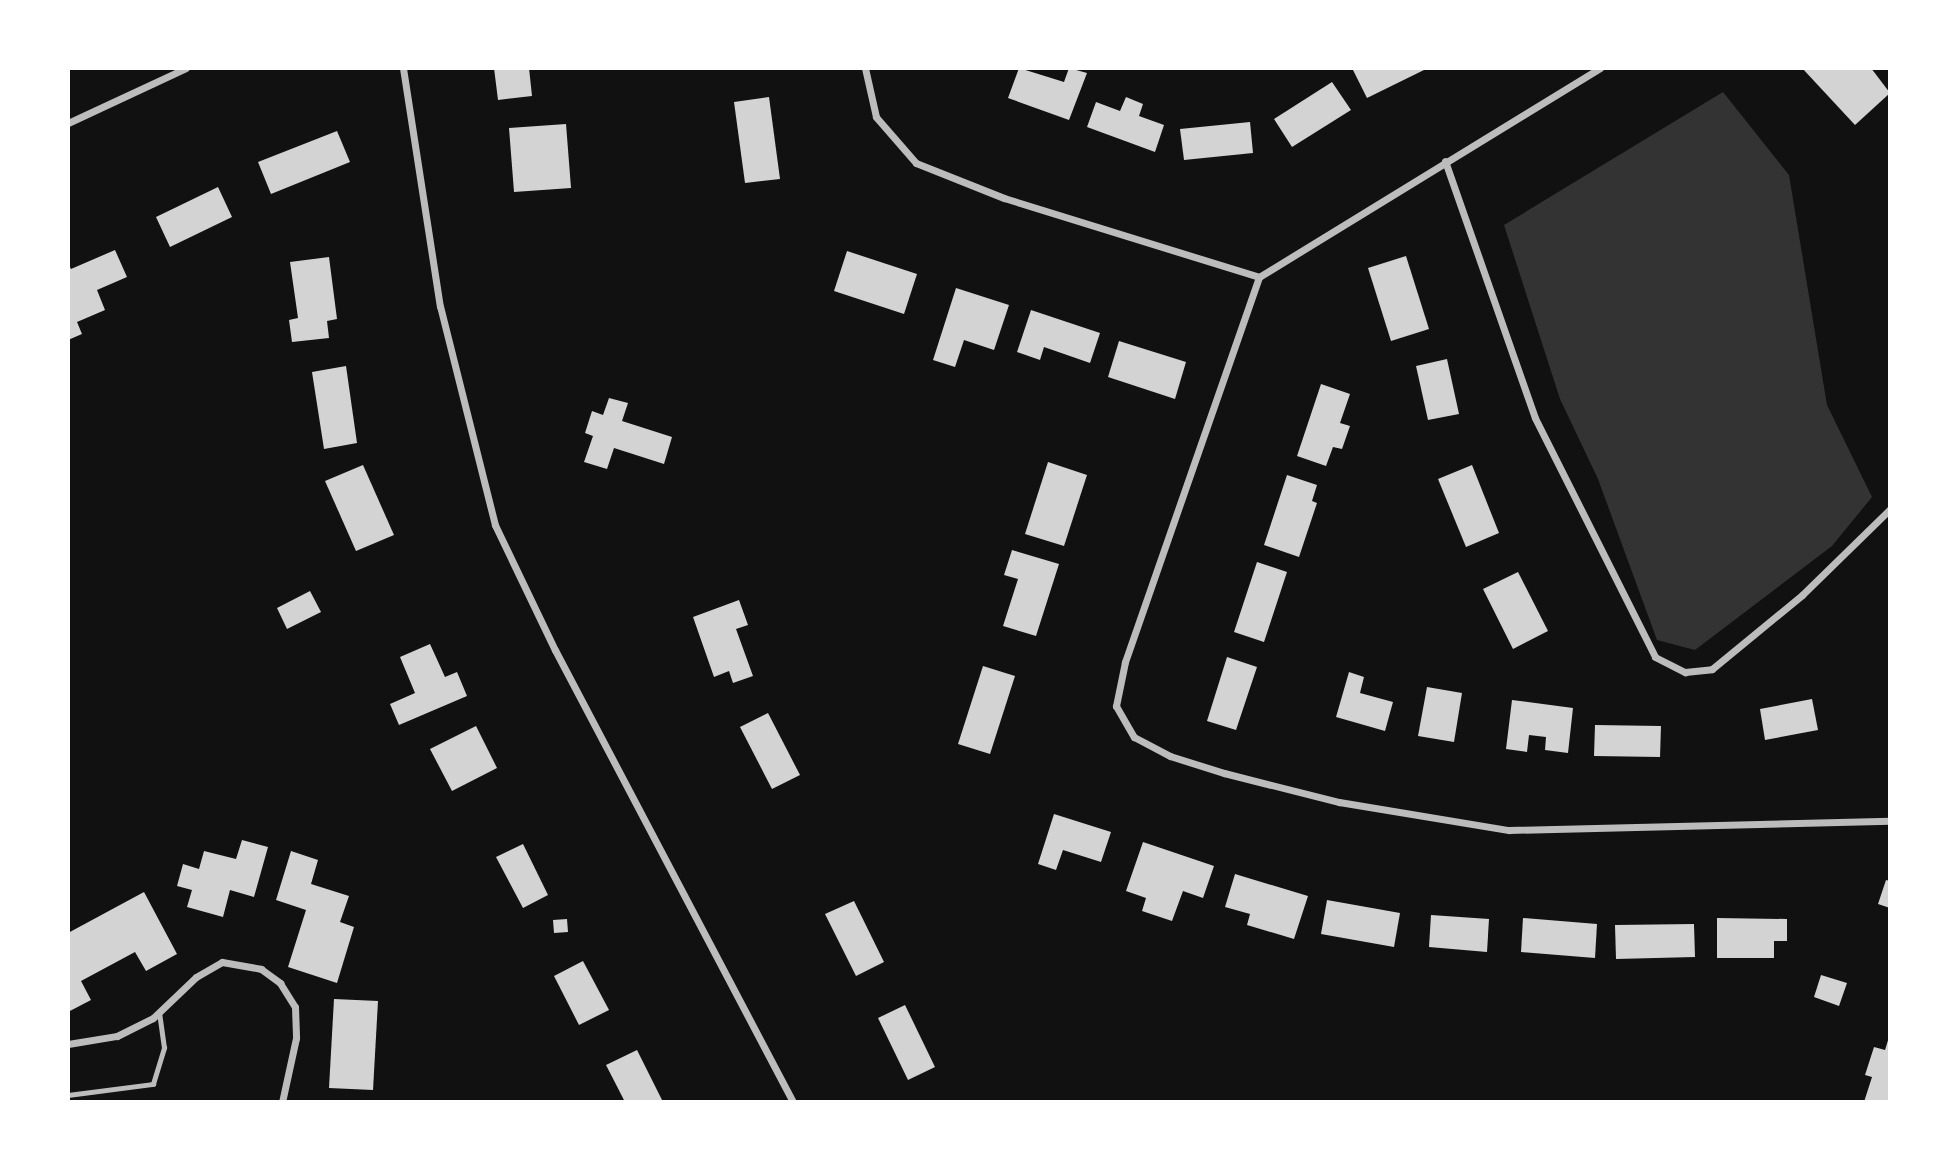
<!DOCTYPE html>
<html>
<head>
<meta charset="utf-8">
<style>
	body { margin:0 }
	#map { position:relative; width:1958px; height:1170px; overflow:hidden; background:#111; font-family:Figtree,sans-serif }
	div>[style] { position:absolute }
	.water>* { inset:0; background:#333 }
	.building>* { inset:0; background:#d3d3d3 }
	.service>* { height:4.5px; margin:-2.25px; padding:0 2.25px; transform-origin:2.25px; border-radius:2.25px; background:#bcbcbc }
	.minor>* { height:7px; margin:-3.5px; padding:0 3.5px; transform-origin:3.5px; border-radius:3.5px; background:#bcbcbc }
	span { translate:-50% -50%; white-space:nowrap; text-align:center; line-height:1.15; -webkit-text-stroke:7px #fff; paint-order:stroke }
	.frame { position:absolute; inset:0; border:70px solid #fff; pointer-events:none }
</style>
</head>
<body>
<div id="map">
	<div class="water">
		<div style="clip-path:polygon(1723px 92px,1789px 175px,1827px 405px,1872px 497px,1832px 546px,1695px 650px,1657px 640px,1598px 479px,1560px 399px,1504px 225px)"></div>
	</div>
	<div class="building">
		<div style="clip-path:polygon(494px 68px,529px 68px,532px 96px,498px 100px)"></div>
		<div style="clip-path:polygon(1019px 68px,1064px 82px,1069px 68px,1087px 73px,1069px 120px,1008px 98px)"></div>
		<div style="clip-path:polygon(1352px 68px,1423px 68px,1424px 70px,1367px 98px)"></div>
		<div style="clip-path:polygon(1802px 68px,1871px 68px,1890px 93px,1855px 125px)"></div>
		<div style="clip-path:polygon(1332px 82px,1351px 110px,1292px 147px,1274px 119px)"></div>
		<div style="clip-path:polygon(769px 97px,780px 179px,745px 183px,734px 102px)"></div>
		<div style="clip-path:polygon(1126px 97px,1143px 104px,1139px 116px,1164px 125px,1155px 152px,1087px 127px,1096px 102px,1120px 111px)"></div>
		<div style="clip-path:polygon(1250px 122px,1253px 153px,1184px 160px,1180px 129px)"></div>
		<div style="clip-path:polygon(566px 124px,571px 188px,514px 192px,509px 128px)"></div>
		<div style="clip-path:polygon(337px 131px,350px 162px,271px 194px,258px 162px)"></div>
		<div style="clip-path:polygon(218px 187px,232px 217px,170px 247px,156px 217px)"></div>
		<div style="clip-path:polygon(115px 250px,127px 277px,97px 290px,105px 310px,77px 322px,82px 334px,68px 340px,68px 263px,71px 269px)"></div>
		<div style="clip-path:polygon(847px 251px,917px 274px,904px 314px,834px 291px)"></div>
		<div style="clip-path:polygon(1406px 256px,1429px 329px,1391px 341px,1368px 268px)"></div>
		<div style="clip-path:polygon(329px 257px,337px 319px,327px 321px,329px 338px,292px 342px,289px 320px,298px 318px,290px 262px)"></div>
		<div style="clip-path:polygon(956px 288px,1009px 305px,994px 350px,964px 340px,955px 367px,933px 360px)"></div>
		<div style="clip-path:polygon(1031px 310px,1100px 333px,1090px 363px,1044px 347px,1040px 360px,1017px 352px)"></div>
		<div style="clip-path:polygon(1119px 341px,1186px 362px,1175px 399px,1108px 377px)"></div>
		<div style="clip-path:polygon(1447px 359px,1459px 414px,1428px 420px,1416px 366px)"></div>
		<div style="clip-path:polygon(346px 366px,357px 443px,324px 449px,312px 372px)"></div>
		<div style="clip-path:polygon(1321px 384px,1350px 394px,1340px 423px,1350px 426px,1342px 449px,1333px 447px,1326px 466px,1297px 456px)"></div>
		<div style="clip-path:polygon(609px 398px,628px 403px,622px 421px,672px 437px,664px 464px,614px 448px,607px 469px,584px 462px,593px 436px,585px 433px,592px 411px,603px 415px)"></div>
		<div style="clip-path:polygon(1048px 462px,1087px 475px,1064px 546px,1025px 534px)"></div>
		<div style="clip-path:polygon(363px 465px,394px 535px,356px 551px,325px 481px)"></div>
		<div style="clip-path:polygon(1472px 465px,1499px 533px,1466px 547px,1438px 479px)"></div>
		<div style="clip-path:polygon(1287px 475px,1317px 485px,1312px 501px,1317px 503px,1299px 557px,1264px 545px)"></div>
		<div style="clip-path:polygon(1012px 550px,1059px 564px,1036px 636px,1003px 626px,1018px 579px,1004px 575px)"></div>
		<div style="clip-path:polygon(1257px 562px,1287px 572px,1264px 642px,1234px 632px)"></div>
		<div style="clip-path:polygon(1518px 572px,1548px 631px,1513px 649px,1483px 589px)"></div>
		<div style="clip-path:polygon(310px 591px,321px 612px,287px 629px,277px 608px)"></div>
		<div style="clip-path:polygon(739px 600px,748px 625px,736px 629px,753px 676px,733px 683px,729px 671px,714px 677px,693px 617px)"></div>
		<div style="clip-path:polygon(430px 644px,445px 677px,457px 672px,467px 696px,399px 725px,390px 704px,415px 693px,400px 657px)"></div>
		<div style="clip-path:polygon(1227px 657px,1257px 667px,1236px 730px,1207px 721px)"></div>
		<div style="clip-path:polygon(983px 666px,1015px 676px,990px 754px,958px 744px)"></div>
		<div style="clip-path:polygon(1349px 672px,1364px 677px,1360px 693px,1393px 702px,1385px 731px,1336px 717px)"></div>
		<div style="clip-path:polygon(1427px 687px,1462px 693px,1454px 742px,1418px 736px)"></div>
		<div style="clip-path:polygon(1812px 699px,1818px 730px,1765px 740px,1760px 709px)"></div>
		<div style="clip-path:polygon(1512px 700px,1573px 708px,1568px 753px,1545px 750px,1546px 737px,1529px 735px,1527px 752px,1506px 749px)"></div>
		<div style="clip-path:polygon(768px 713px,800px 775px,772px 789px,740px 727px)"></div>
		<div style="clip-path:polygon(1595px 725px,1661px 726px,1660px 757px,1594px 756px)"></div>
		<div style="clip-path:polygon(476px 726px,497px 768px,452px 791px,430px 749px)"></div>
		<div style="clip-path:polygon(1054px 814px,1111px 832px,1101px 862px,1063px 850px,1056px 870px,1038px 864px)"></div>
		<div style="clip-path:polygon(242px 840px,268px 847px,254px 897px,230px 890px,223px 917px,187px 907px,192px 890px,177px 886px,183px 864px,199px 869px,204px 851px,236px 859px)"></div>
		<div style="clip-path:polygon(1143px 842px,1214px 866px,1203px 898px,1183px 891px,1172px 921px,1142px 911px,1146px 898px,1126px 891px)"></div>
		<div style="clip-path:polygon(523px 844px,548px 895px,523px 908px,496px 857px)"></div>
		<div style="clip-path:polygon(291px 851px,318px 860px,311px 884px,349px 896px,340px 922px,354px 927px,337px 983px,288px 967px,306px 910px,276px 900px)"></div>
		<div style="clip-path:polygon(1235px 874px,1308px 896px,1294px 939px,1247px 925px,1250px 914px,1225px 907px)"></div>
		<div style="clip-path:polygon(1886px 880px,1890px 881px,1890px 908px,1878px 904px)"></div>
		<div style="clip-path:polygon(144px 892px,177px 954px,146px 971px,135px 952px,81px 981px,91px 1000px,68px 1012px,68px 933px)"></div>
		<div style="clip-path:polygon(1327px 900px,1400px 913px,1394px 947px,1321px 934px)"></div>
		<div style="clip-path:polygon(854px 901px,884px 962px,856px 976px,825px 914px)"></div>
		<div style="clip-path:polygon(1431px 915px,1489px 919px,1487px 952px,1429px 947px)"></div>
		<div style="clip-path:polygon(1523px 918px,1597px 924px,1595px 958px,1521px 952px)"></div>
		<div style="clip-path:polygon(1717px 918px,1787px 919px,1787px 941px,1774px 941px,1774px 958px,1717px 958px)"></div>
		<div style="clip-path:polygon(567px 919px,568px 932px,554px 933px,553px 920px)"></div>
		<div style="clip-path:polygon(1694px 924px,1695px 957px,1616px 959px,1615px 925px)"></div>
		<div style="clip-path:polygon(583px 961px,609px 1010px,579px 1025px,554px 976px)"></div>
		<div style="clip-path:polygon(1821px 975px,1847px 983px,1839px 1006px,1814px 997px)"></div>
		<div style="clip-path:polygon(334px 999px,378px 1001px,373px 1090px,329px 1088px)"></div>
		<div style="clip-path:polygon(905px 1005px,935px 1067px,908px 1080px,878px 1018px)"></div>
		<div style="clip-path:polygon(1889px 1037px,1890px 1102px,1864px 1102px,1872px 1077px,1865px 1075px,1874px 1047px,1885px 1050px)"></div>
		<div style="clip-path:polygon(637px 1050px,663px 1102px,625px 1102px,606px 1065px)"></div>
	</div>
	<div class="service">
		<div style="left:68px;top:1095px;width:86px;rotate:-7.4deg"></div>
		<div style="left:153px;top:1084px;width:38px;rotate:-73deg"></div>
		<div style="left:164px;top:1048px;width:35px;rotate:-98deg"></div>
	</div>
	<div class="minor">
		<div style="left:403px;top:68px;width:241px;rotate:81.2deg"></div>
		<div style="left:440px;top:306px;width:226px;rotate:75.9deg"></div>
		<div style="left:495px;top:525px;width:139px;rotate:64.4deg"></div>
		<div style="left:555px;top:650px;width:511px;rotate:62.23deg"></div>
		<div style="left:865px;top:68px;width:50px;rotate:77.3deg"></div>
		<div style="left:876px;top:117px;width:61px;rotate:49deg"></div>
		<div style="left:916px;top:163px;width:95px;rotate:21.7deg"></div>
		<div style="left:1004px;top:198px;width:267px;rotate:17.2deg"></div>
		<div style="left:68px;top:123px;width:130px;rotate:-25deg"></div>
		<div style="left:1445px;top:161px;width:272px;rotate:70.7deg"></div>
		<div style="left:1535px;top:418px;width:267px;rotate:63.3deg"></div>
		<div style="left:1655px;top:657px;width:34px;rotate:27deg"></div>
		<div style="left:1685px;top:672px;width:27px;rotate:-6deg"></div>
		<div style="left:1712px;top:669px;width:117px;rotate:-39.4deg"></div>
		<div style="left:1802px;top:595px;width:123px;rotate:-44.3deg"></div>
		<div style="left:1259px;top:277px;width:408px;rotate:109.2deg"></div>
		<div style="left:1125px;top:662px;width:45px;rotate:101.6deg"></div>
		<div style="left:1116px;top:706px;width:36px;rotate:60deg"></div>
		<div style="left:1134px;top:737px;width:41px;rotate:27.8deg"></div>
		<div style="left:1170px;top:756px;width:57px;rotate:17.5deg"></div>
		<div style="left:1224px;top:773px;width:119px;rotate:14.2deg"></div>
		<div style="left:1339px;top:802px;width:172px;rotate:9.4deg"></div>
		<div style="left:1509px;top:830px;width:381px;rotate:-1.4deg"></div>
		<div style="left:1259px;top:277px;width:400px;rotate:-31.5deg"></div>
		<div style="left:68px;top:1044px;width:50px;rotate:-9.3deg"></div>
		<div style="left:117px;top:1036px;width:40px;rotate:-26.6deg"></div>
		<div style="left:153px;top:1018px;width:59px;rotate:-43.6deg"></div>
		<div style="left:196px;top:977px;width:30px;rotate:-30deg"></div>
		<div style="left:222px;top:962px;width:40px;rotate:10deg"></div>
		<div style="left:261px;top:969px;width:24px;rotate:36deg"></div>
		<div style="left:280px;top:983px;width:28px;rotate:58deg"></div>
		<div style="left:295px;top:1007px;width:31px;rotate:88deg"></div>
		<div style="left:296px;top:1038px;width:66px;rotate:102.3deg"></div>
	</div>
	<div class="frame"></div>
</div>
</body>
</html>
